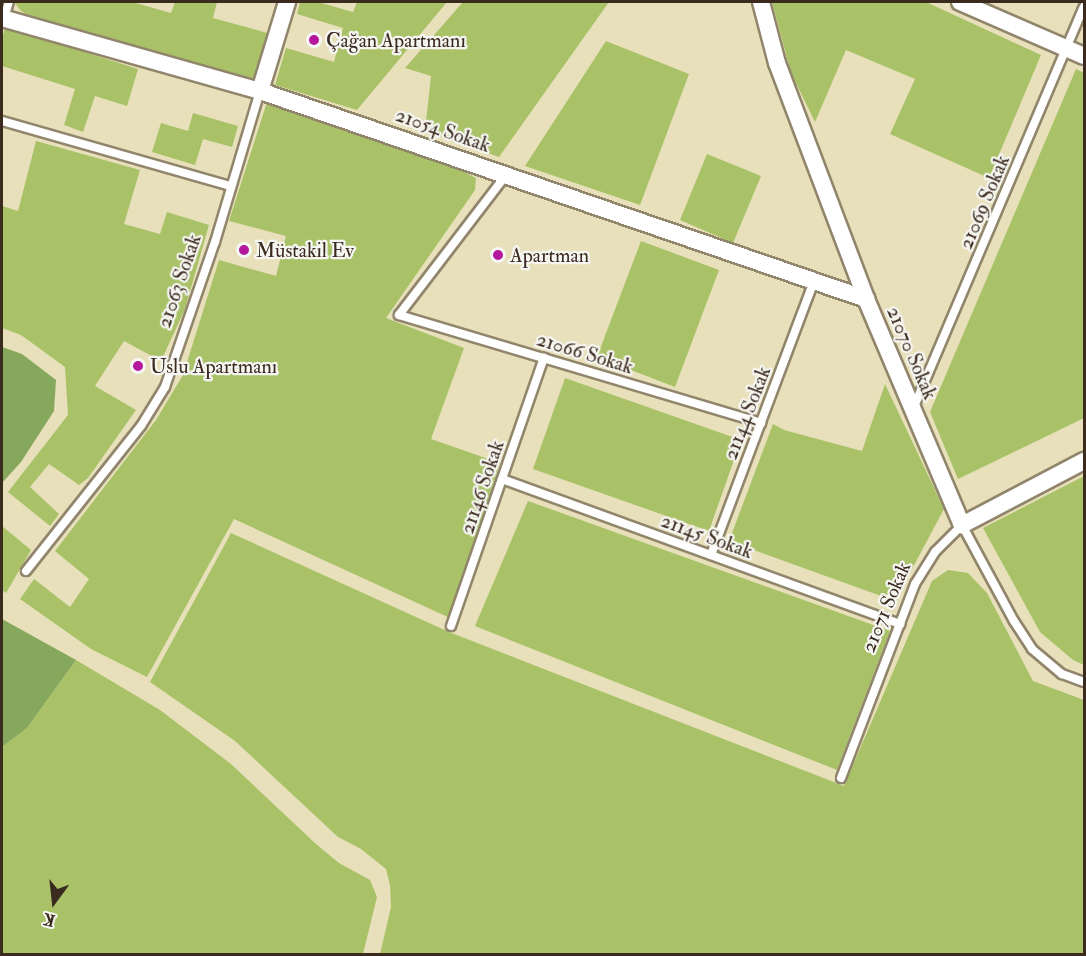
<!DOCTYPE html>
<html>
<head>
<meta charset="utf-8">
<style>
	body { margin:0 }
	#map { position:relative; width:1086px; height:956px; overflow:hidden; background:#e7e0ba; font-family:"IM FELL Double Pica",serif }
	div>[style] { position:absolute }
	.green>* { inset:0; background:#a9c268 }
	.forest>* { inset:0; background:#86a85c }
	.roads { filter:drop-shadow(2px 0 #91856c) drop-shadow(-2px 0 #91856c) drop-shadow(0 2px #91856c) drop-shadow(0 -2px #91856c) }
	.lane>* { height:8px; margin:-4px; padding:0 4px; transform-origin:4px; border-radius:4px; background:#fff }
	.street>* { height:16px; margin:-8px; padding:0 8px; transform-origin:8px; border-radius:8px; background:#fff }
	.dots>* { width:16px; height:16px; translate:-50% -50%; box-sizing:border-box; border:3px solid #f6f6f2; border-radius:50% }
	span { translate:-50% -50%; white-space:nowrap; text-align:center; line-height:1.15; -webkit-text-stroke:4.5px #f6f6f2; paint-order:stroke }
	.poi-label { font-size:20px; color:#3b2a1e }
	.left { translate:0 -50%; text-align:left }
	.street-label { font-size:20px; color:#3b2a1e }
	.frame { position:absolute; inset:0; border:3px solid #3b2a1e; pointer-events:none }
	.north { position:absolute; left:24px; top:872px; width:60px; height:60px; -webkit-text-stroke:4px #f6f6f2; paint-order:stroke; rotate:195deg; font-size:16px; font-weight:700; line-height:24px; text-align:center; color:#3b2a1e }
	.north::after { content:''; display:block; margin:auto; width:21px; height:27px; background:#3b2a1e; clip-path:polygon(50% 0,100% 100%,50% 72%,0 100%) }
</style>
</head>
<body>
<div id="map">
	<div class="green">
		<div style="clip-path:polygon(132px 2px,171px 13px,175px 2px,217px 2px,213px 18px,271px 34px,258px 81px,28px 16px,20px 10px,15px 3px)"></div>
		<div style="clip-path:polygon(300px 2px,318px 2px,353px 12px,357px 2px,447px 2px,357px 110px,275px 85px,286px 48px,334px 62px,343px 28px,297px 14px)"></div>
		<div style="clip-path:polygon(463px 2px,609px 2px,499px 157px,425px 131px,431px 76px,405px 68px)"></div>
		<div style="clip-path:polygon(772px 2px,926px 2px,1041px 55px,989px 178px,890px 134px,915px 79px,846px 50px,815px 122px,791px 73px)"></div>
		<div style="clip-path:polygon(5px 27px,138px 69px,127px 106px,95px 96px,83px 132px,64px 125px,75px 89px,2px 66px,2px 40px)"></div>
		<div style="clip-path:polygon(606px 41px,689px 74px,640px 205px,525px 166px)"></div>
		<div style="clip-path:polygon(1076px 69px,1084px 73px,1084px 418px,958px 479px,930px 412px)"></div>
		<div style="clip-path:polygon(267px 102px,404px 147px,419px 156px,458px 169px,476px 178px,475px 190px,386px 318px,464px 348px,431px 439px,500px 463px,450px 618px,234px 519px,147px 677px,91px 649px,20px 599px,34px 579px,70px 607px,89px 579px,55px 551px,156px 420px,183px 375px,219px 260px,276px 276px,286px 236px,229px 221px)"></div>
		<div style="clip-path:polygon(193px 113px,238px 126px,232px 147px,203px 139px,195px 165px,152px 152px,161px 123px,188px 131px)"></div>
		<div style="clip-path:polygon(36px 141px,140px 170px,124px 224px,160px 234px,167px 212px,209px 225px,185px 309px,161px 361px,124px 341px,95px 386px,136px 410px,88px 478px,79px 485px,49px 464px,30px 487px,59px 514px,50px 526px,8px 492px,68px 415px,65px 367px,21px 335px,2px 328px,2px 206px,18px 211px)"></div>
		<div style="clip-path:polygon(707px 154px,761px 176px,733px 243px,680px 220px)"></div>
		<div style="clip-path:polygon(641px 241px,719px 270px,675px 387px,597px 357px)"></div>
		<div style="clip-path:polygon(565px 378px,741px 440px,709px 531px,533px 469px)"></div>
		<div style="clip-path:polygon(885px 384px,944px 509px,895px 601px,729px 541px,773px 424px,784px 430px,862px 451px)"></div>
		<div style="clip-path:polygon(1084px 476px,1084px 665px,1073px 660px,1040px 632px,983px 528px)"></div>
		<div style="clip-path:polygon(528px 501px,890px 631px,837px 770px,475px 626px)"></div>
		<div style="clip-path:polygon(2px 526px,31px 550px,6px 593px,2px 590px)"></div>
		<div style="clip-path:polygon(231px 533px,449px 632px,844px 786px,932px 581px,948px 570px,968px 573px,987px 593px,1033px 681px,1084px 700px,1084px 954px,380px 954px,391px 907px,390px 885px,386px 869px,361px 849px,338px 837px,235px 741px,150px 682px)"></div>
		<div style="clip-path:polygon(76px 660px,160px 710px,231px 764px,316px 844px,339px 863px,370px 880px,377px 897px,363px 954px,2px 954px,2px 747px,27px 728px)"></div>
	</div>
	<div class="forest">
		<div style="clip-path:polygon(2px 347px,22px 354px,56px 380px,54px 411px,21px 462px,2px 483px)"></div>
		<div style="clip-path:polygon(2px 619px,76px 660px,27px 728px,2px 747px)"></div>
	</div>
	<div class="roads">
		<div class="lane">
			<div style="left:4px;top:18px;width:17px;rotate:-73deg"></div>
			<div style="left:2px;top:121px;width:237px;rotate:15.9deg"></div>
			<div style="left:506px;top:175px;width:176px;rotate:127.4deg"></div>
			<div style="left:399px;top:315px;width:378px;rotate:16.6deg"></div>
			<div style="left:913px;top:409px;width:437px;rotate:-67deg"></div>
			<div style="left:502px;top:479px;width:424px;rotate:20deg"></div>
			<div style="left:711px;top:555px;width:293px;rotate:-69.4deg"></div>
			<div style="left:26px;top:571px;width:185px;rotate:-51.6deg"></div>
			<div style="left:141px;top:426px;width:46px;rotate:-58.4deg"></div>
			<div style="left:165px;top:387px;width:153px;rotate:-71deg"></div>
			<div style="left:215px;top:242px;width:158px;rotate:-73.4deg"></div>
			<div style="left:451px;top:626px;width:284px;rotate:-70.9deg"></div>
			<div style="left:841px;top:778px;width:208px;rotate:-69.1deg"></div>
			<div style="left:915px;top:584px;width:38px;rotate:-58deg"></div>
			<div style="left:935px;top:552px;width:38px;rotate:-45deg"></div>
			<div style="left:962px;top:525px;width:109px;rotate:61.6deg"></div>
			<div style="left:1014px;top:621px;width:33px;rotate:57deg"></div>
			<div style="left:1032px;top:649px;width:39px;rotate:40deg"></div>
			<div style="left:1062px;top:674px;width:23px;rotate:20deg"></div>
		</div>
		<div class="street">
			<div style="left:761px;top:2px;width:63px;rotate:75.3deg"></div>
			<div style="left:777px;top:63px;width:252px;rotate:69.3deg"></div>
			<div style="left:866px;top:299px;width:246px;rotate:67deg"></div>
			<div style="left:962px;top:525px;width:138px;rotate:-27.7deg"></div>
			<div style="left:960px;top:2px;width:135px;rotate:23.5deg"></div>
			<div style="left:2px;top:18px;width:268px;rotate:15.8deg"></div>
			<div style="left:260px;top:91px;width:641px;rotate:18.94deg"></div>
			<div style="left:260px;top:91px;width:93px;rotate:-73.1deg"></div>
		</div>
	</div>
	<div class="dots">
		<div style="left:314px;top:40px;background:#b5179e"></div>
		<div style="left:244px;top:250px;background:#b5179e"></div>
		<div style="left:498px;top:255px;background:#b5179e"></div>
		<div style="left:138px;top:366px;background:#b5179e"></div>
	</div>
	<div class="poi-label">
		<span class="left" style="left:326px;top:40px">Çağan Apartmanı</span>
		<span class="left" style="left:256px;top:250px">Müstakil Ev</span>
		<span class="left" style="left:510px;top:255px">Apartman</span>
		<span class="left" style="left:150px;top:366px">Uslu Apartmanı</span>
	</div>
	<div class="street-label">
		<span style="left:443px;top:130px;rotate:19deg">21054 Sokak</span>
		<span style="left:984px;top:202px;rotate:-67deg">21069 Sokak</span>
		<span style="left:179px;top:281px;rotate:-71deg">21063 Sokak</span>
		<span style="left:585px;top:353px;rotate:17deg">21066 Sokak</span>
		<span style="left:912px;top:353px;rotate:67deg">21070 Sokak</span>
		<span style="left:747px;top:413px;rotate:-69deg">21144 Sokak</span>
		<span style="left:482px;top:487px;rotate:-71deg">21146 Sokak</span>
		<span style="left:707px;top:536px;rotate:20deg">21145 Sokak</span>
		<span style="left:886px;top:607px;rotate:-67deg">21071 Sokak</span>
	</div>
	<div class="frame"></div>
	<div class="north">K</div>
</div>
</body>
</html>
